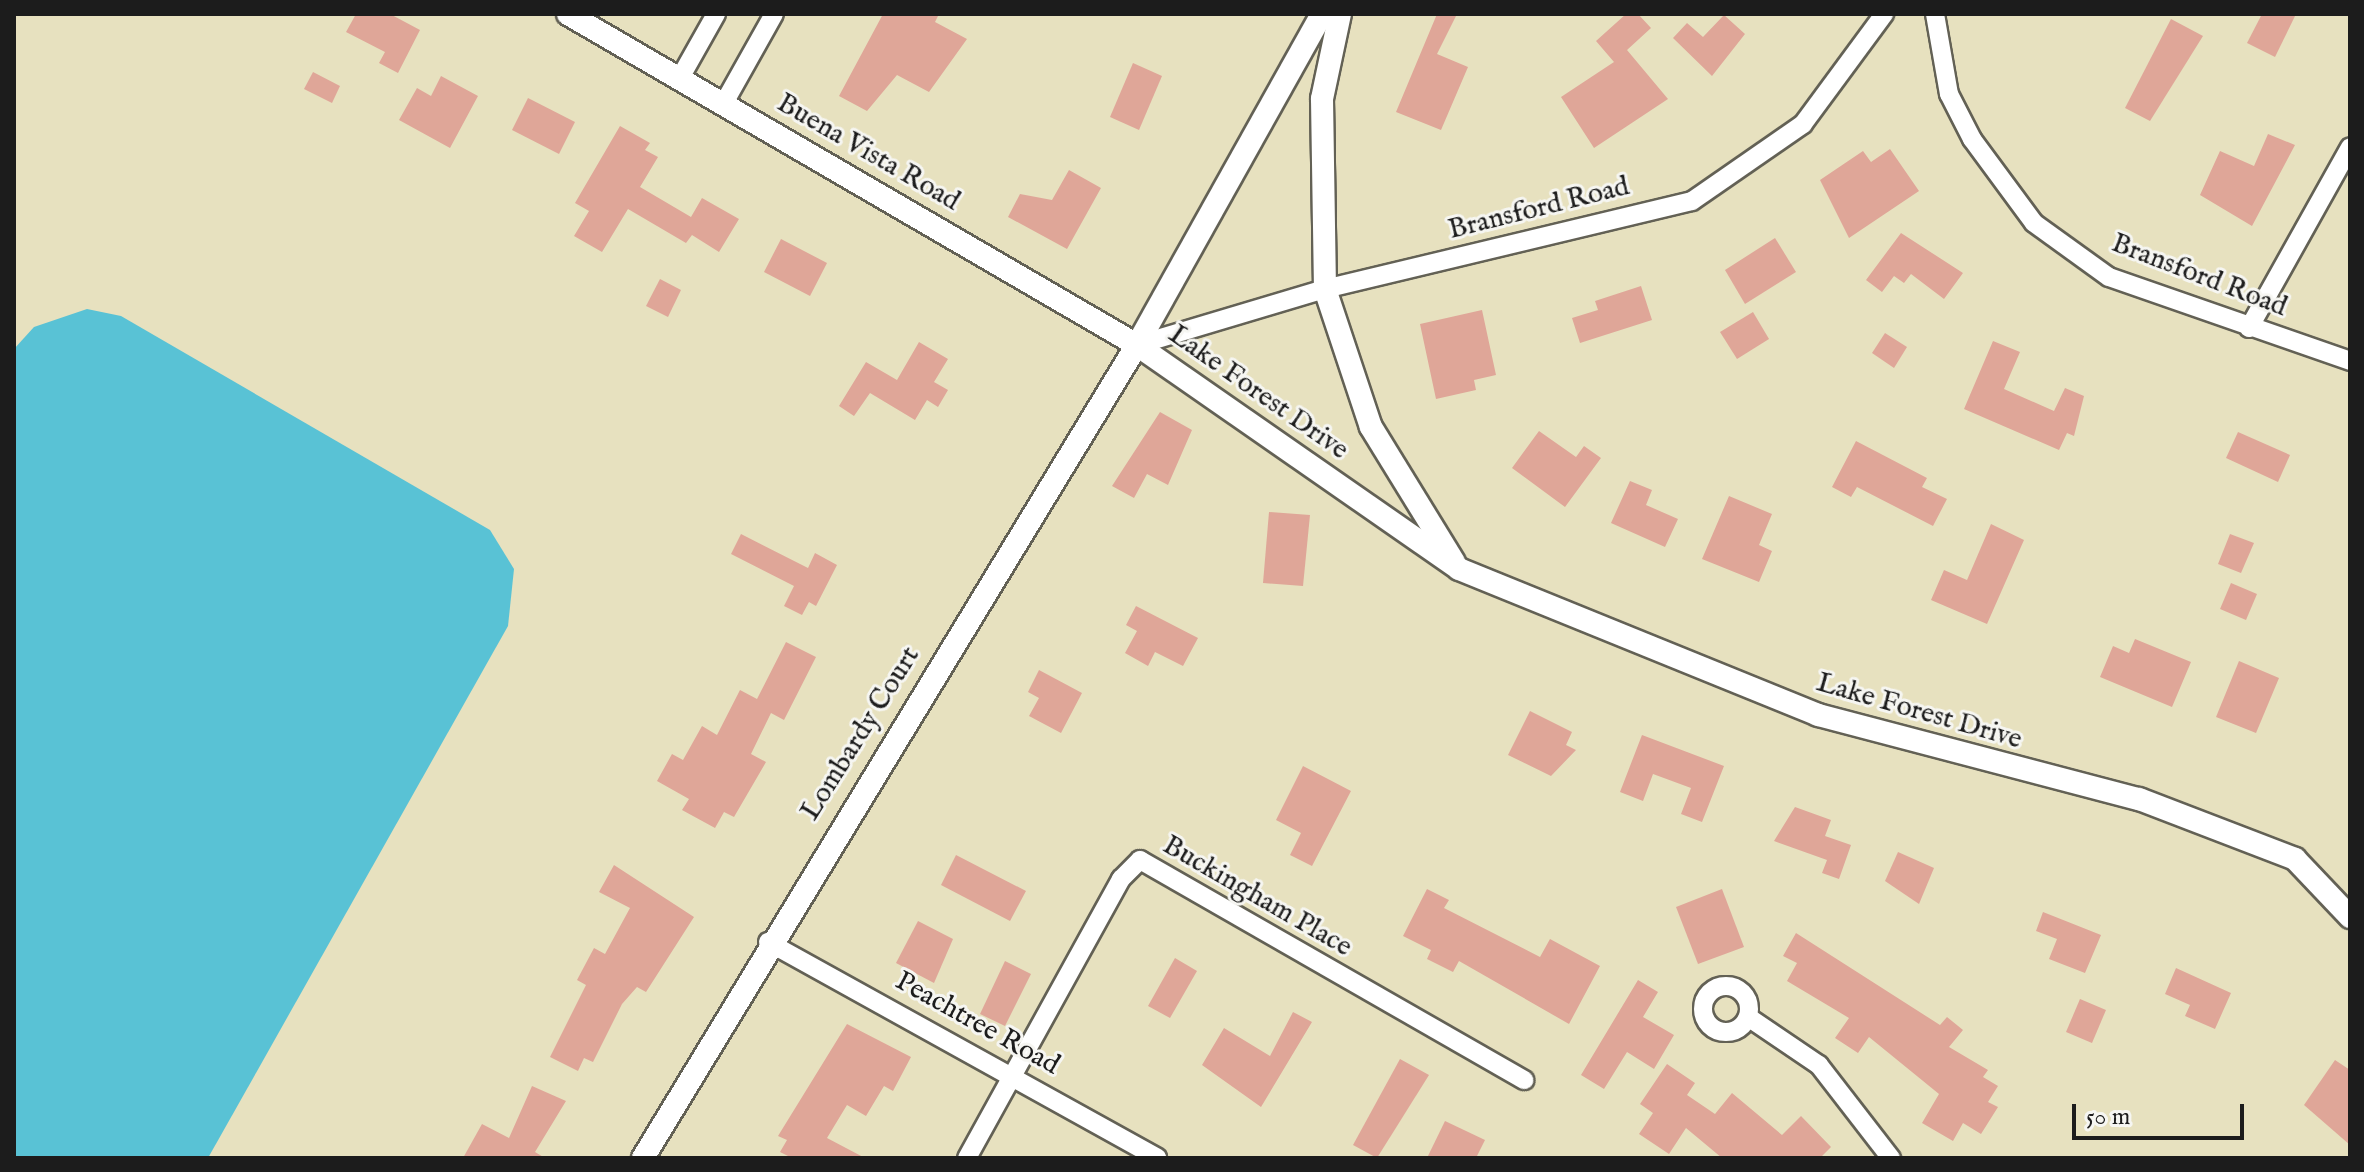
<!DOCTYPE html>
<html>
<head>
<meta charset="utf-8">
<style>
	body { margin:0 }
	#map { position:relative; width:2364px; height:1172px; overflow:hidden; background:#e7e1bf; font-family:"IM FELL English",serif }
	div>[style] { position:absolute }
	.water>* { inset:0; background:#59c2d5 }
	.building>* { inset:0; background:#dfa698 }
	.roads { filter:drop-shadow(2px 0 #636155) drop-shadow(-2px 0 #636155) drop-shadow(0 2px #636155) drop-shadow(0 -2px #636155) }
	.minor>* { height:18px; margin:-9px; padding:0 9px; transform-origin:9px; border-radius:9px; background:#fff }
	.minor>.ring { margin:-9px; padding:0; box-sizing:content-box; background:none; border:18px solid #fff; border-radius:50% }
	.tertiary>* { height:22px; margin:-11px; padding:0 11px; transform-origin:11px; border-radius:11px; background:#fff }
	span { translate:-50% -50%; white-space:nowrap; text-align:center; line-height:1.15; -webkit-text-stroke:6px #f6f6f2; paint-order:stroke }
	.street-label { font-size:28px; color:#1c1c1c }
	.frame { position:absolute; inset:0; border:16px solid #1c1c1c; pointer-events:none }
	.scale { position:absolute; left:2072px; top:1104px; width:172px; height:36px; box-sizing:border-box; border:4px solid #1c1c1c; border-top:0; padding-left:10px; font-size:24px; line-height:28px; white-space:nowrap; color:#1c1c1c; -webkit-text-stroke:6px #f6f6f2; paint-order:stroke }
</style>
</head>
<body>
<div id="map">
	<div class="water">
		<div style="clip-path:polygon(87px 309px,121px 316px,490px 530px,514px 569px,508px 626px,208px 1158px,14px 1158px,14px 349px,34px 327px)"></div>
	</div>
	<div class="building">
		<div style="clip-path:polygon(356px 14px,390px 14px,420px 30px,398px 73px,379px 63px,385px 52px,346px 32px)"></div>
		<div style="clip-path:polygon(883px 14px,939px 14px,935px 22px,967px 39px,929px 92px,897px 75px,867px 111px,839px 96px)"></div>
		<div style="clip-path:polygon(1437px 14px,1457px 14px,1437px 54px,1468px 67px,1441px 130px,1396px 112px)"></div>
		<div style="clip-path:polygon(1626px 14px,1638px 14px,1651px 28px,1627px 50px,1668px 99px,1594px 148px,1561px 97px,1614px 62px,1596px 41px)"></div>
		<div style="clip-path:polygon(2262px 14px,2296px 14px,2275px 57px,2247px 43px)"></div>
		<div style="clip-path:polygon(1724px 15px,1745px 34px,1712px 76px,1673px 38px,1687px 23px,1703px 37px)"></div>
		<div style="clip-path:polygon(2171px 19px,2203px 36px,2150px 121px,2125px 108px)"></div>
		<div style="clip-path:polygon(1133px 63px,1162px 76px,1139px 130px,1110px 117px)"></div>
		<div style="clip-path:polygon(313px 72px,340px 86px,332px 103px,304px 89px)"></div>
		<div style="clip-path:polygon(441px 76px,478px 96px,450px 148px,399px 120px,417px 88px,431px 96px)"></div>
		<div style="clip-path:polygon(528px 98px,575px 122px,559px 154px,512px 130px)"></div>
		<div style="clip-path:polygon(620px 126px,650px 143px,645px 150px,658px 157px,640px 187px,691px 217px,702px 198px,739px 219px,719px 252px,692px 235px,686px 243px,628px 209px,602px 252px,574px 236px,589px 211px,575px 203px)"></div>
		<div style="clip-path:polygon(2268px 134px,2295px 145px,2252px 226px,2200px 195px,2220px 151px,2254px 166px)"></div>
		<div style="clip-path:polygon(1890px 149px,1919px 191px,1849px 238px,1820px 180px,1863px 151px,1871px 162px)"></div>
		<div style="clip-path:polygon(1069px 170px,1101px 188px,1067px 249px,1008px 217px,1020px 194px,1052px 200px)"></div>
		<div style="clip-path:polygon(1901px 233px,1963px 273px,1944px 299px,1911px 274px,1904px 283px,1894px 276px,1882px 292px,1866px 280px)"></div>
		<div style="clip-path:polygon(1775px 238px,1796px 272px,1745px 304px,1725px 270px)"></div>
		<div style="clip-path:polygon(781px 239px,827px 263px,810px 296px,764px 272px)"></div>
		<div style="clip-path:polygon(660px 279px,681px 290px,668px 317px,646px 306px)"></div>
		<div style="clip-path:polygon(1641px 286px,1652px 320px,1580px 343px,1572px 318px,1598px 310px,1595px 301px)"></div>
		<div style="clip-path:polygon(1482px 310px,1496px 375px,1474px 380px,1476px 390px,1436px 399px,1420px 324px)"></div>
		<div style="clip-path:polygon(1753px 312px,1769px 339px,1737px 359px,1720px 332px)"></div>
		<div style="clip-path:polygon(1885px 333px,1907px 347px,1894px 368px,1872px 353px)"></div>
		<div style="clip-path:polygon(1993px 341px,2020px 352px,2004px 389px,2054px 411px,2065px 388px,2084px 396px,2074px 436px,2067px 433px,2059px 450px,1964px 409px)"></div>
		<div style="clip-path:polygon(919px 342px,948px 359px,934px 382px,948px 390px,938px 407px,927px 400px,915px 420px,870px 393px,854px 416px,839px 406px,866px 362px,897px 380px)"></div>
		<div style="clip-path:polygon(1160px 412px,1192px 430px,1168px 485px,1147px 474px,1134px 498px,1112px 486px)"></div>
		<div style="clip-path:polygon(1539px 431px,1576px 457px,1584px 446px,1601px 458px,1565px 507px,1512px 468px)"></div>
		<div style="clip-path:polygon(2238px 432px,2290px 455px,2278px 482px,2226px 458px)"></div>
		<div style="clip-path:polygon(1856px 441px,1927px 478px,1922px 487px,1947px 499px,1933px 526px,1857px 487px,1851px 497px,1832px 487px)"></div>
		<div style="clip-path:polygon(1630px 481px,1652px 490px,1646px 505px,1678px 519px,1665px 547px,1611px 523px)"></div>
		<div style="clip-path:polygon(1729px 496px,1772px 514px,1759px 545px,1772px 551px,1759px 582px,1702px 559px)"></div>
		<div style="clip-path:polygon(1269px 512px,1310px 515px,1303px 586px,1263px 583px)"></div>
		<div style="clip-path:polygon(1991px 524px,2024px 540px,1987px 624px,1931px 600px,1944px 570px,1967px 580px)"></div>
		<div style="clip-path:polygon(741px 534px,808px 568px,815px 553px,837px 565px,816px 606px,809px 602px,802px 615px,784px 606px,794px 586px,731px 554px)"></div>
		<div style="clip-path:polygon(2230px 534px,2254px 543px,2241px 573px,2218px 564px)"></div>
		<div style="clip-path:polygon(2231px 583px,2257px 594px,2246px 620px,2220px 609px)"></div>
		<div style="clip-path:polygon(1136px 606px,1198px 638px,1183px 666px,1155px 652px,1148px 666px,1125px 653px,1137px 631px,1126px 625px)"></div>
		<div style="clip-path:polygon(2135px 639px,2191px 662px,2172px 707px,2100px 677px,2113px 646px,2129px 653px)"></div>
		<div style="clip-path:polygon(786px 642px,816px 657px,784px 720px,771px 713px,751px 754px,766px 762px,734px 817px,724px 812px,715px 828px,682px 810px,689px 799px,657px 781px,672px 754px,683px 760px,702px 726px,717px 735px,740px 690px,757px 699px)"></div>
		<div style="clip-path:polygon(2239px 661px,2279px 678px,2256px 733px,2216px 717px)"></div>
		<div style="clip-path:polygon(1039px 670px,1082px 693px,1061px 733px,1029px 716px,1039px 698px,1028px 692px)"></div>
		<div style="clip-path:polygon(1530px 711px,1572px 732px,1566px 745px,1576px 750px,1551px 776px,1508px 755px)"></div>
		<div style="clip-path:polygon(1642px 735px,1724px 766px,1702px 822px,1681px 814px,1691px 788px,1653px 774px,1643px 801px,1620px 792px)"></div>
		<div style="clip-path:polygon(1303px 766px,1351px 791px,1312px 866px,1290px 855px,1301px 833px,1276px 820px)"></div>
		<div style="clip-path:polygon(1795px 807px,1831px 820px,1825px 836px,1851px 845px,1839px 879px,1822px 873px,1827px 860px,1774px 841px)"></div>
		<div style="clip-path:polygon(1898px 852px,1934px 868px,1919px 904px,1885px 881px)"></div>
		<div style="clip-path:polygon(956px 855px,1026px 891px,1010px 921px,941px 885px)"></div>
		<div style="clip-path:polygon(614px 865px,694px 917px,646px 992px,637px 987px,622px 1004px,593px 1062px,584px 1058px,578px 1071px,550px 1057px,586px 985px,577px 980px,594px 948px,605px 954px,630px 908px,599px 892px)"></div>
		<div style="clip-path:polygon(1427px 889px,1449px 900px,1444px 908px,1540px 957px,1550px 939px,1600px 966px,1569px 1024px,1459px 961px,1453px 972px,1427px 959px,1431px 950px,1403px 936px)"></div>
		<div style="clip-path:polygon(1722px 889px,1744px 947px,1698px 964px,1676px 907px)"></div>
		<div style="clip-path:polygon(2043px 912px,2101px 935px,2085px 973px,2049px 959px,2057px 939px,2036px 931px)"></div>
		<div style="clip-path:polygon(918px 921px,953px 939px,934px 983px,896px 963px)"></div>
		<div style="clip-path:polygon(1796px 933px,1940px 1025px,1947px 1017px,1963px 1030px,1949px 1047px,1988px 1070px,1983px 1077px,1998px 1086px,1988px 1102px,1998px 1107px,1981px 1134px,1963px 1123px,1953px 1141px,1922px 1123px,1939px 1094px,1869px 1037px,1858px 1053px,1835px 1038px,1849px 1018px,1787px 981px,1797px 963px,1783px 956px)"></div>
		<div style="clip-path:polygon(1175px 958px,1197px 971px,1170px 1018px,1148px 1006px)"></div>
		<div style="clip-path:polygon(1005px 961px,1031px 974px,1005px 1026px,980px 1014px)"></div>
		<div style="clip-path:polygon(2176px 968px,2231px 993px,2215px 1029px,2185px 1016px,2190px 1005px,2165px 994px)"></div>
		<div style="clip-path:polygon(1638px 980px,1658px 992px,1643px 1017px,1674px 1035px,1654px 1069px,1627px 1052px,1604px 1089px,1581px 1075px)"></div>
		<div style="clip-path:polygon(2080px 999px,2106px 1010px,2092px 1043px,2066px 1032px)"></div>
		<div style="clip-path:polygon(1293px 1012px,1312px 1022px,1261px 1107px,1202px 1065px,1224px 1028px,1270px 1056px)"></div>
		<div style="clip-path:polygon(847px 1024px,911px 1057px,893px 1091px,884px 1086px,866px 1116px,847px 1105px,827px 1138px,865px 1158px,792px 1158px,780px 1152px,787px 1140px,778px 1136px)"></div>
		<div style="clip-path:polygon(1400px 1059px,1429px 1075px,1377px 1158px,1353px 1145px)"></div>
		<div style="clip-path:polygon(2335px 1060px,2350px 1070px,2350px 1145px,2304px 1105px)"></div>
		<div style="clip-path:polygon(1667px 1064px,1695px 1083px,1687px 1095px,1715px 1114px,1732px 1093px,1782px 1135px,1801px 1116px,1831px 1147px,1820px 1158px,1722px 1158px,1686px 1128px,1669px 1154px,1639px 1134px,1653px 1113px,1640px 1104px)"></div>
		<div style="clip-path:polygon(532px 1086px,566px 1101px,535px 1152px,545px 1158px,463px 1158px,482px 1124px,509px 1138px)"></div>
		<div style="clip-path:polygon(1445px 1121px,1485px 1140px,1476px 1158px,1427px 1158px)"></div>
	</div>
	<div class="roads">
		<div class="minor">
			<div style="left:1935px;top:14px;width:81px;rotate:80.1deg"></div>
			<div style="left:1949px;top:94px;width:51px;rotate:62.9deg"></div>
			<div style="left:1972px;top:139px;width:104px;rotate:53.6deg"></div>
			<div style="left:2034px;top:223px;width:92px;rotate:35.8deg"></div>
			<div style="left:2109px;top:277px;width:255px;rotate:19.2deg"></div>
			<div style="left:680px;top:78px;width:73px;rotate:-60.6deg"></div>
			<div style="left:724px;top:103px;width:102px;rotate:-60.7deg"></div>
			<div style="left:2249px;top:328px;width:207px;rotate:-60.8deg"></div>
			<div style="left:1137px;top:345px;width:196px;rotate:-16.6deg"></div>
			<div style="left:1325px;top:289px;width:377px;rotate:-13.5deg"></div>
			<div style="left:1692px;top:201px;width:135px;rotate:-34.7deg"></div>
			<div style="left:1803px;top:124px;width:137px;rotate:-53.6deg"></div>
			<div style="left:768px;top:942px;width:445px;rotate:29deg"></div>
			<div class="ring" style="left:1703px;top:986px;width:28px;height:28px"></div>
			<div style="left:1748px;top:1017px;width:86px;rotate:34.1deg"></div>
			<div style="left:1819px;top:1065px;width:118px;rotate:52.3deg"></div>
			<div style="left:967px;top:1158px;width:319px;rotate:-61.1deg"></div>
			<div style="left:1121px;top:879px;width:27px;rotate:-45deg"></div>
			<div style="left:1140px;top:860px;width:443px;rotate:29.8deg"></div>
		</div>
		<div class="tertiary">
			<div style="left:568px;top:14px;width:658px;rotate:30.19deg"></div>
			<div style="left:1137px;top:345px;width:392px;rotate:34.8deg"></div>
			<div style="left:1459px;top:569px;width:388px;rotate:22.1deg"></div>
			<div style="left:1818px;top:715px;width:332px;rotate:14.7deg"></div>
			<div style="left:2139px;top:799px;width:167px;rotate:21deg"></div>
			<div style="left:2295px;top:859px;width:80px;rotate:46.5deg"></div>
			<div style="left:1340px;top:14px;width:87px;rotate:102deg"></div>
			<div style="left:1322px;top:99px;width:190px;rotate:89.1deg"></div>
			<div style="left:1325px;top:289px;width:145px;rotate:71.6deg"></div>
			<div style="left:1371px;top:427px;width:158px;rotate:58.4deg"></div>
			<div style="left:643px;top:1158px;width:951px;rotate:-58.72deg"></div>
			<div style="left:1137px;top:345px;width:379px;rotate:-60.8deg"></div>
		</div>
	</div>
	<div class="street-label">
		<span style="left:868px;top:153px;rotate:30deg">Buena Vista Road</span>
		<span style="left:1539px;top:209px;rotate:-14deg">Bransford Road</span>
		<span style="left:2199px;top:276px;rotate:21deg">Bransford Road</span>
		<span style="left:1258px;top:393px;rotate:35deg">Lake Forest Drive</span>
		<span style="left:1919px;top:712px;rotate:16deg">Lake Forest Drive</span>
		<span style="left:861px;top:734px;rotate:-58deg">Lombardy Court</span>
		<span style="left:1257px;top:897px;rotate:30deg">Buckingham Place</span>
		<span style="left:977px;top:1024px;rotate:29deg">Peachtree Road</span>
	</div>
	<div class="frame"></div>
	<div class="scale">50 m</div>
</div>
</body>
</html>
